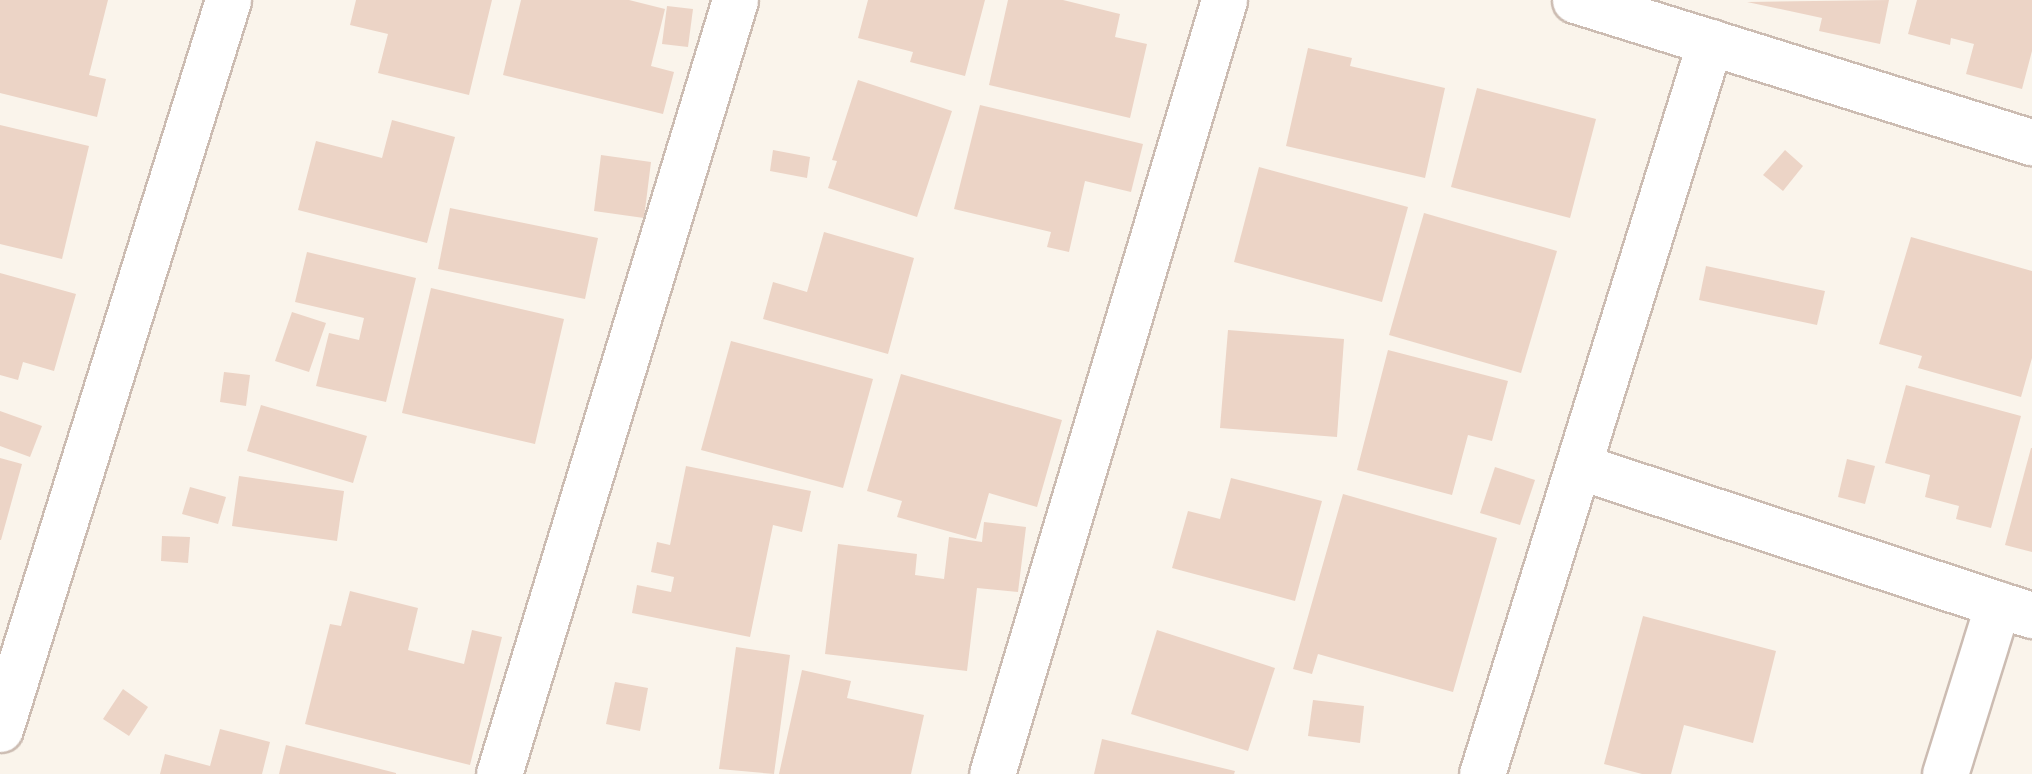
<!DOCTYPE html>
<html>
<head>
<meta charset="utf-8">
<style>
	body { margin:0 }
	#map { position:relative; width:2032px; height:774px; overflow:hidden; background:#faf4eb; font-family:"DM Sans",sans-serif }
	div>[style] { position:absolute }
	.building>* { inset:0; background:#ecd4c6 }
	.roads { filter:drop-shadow(2px 0 #ccbcb2) drop-shadow(-2px 0 #ccbcb2) drop-shadow(0 2px #ccbcb2) drop-shadow(0 -2px #ccbcb2) }
	.minor>* { height:45px; margin:-22.5px; padding:0 22.5px; transform-origin:22.5px; border-radius:22.5px; background:#fff }
	span { translate:-50% -50%; white-space:nowrap; text-align:center; line-height:1.15; -webkit-text-stroke:8px #fdf8f2; paint-order:stroke }
</style>
</head>
<body>
<div id="map">
	<div class="building">
		<div style="clip-path:polygon(0 0,108px 0,89px 75px,106px 79px,97px 117px,0 93px)"></div>
		<div style="clip-path:polygon(356px 0,492px 0,469px 95px,378px 73px,388px 34px,350px 25px)"></div>
		<div style="clip-path:polygon(521px 0,629px 0,665px 9px,651px 66px,674px 72px,663px 114px,503px 75px)"></div>
		<div style="clip-path:polygon(868px 0,985px 0,965px 76px,910px 62px,913px 52px,858px 38px)"></div>
		<div style="clip-path:polygon(1008px 0,1063px 0,1120px 14px,1115px 37px,1147px 44px,1130px 118px,989px 85px)"></div>
		<div style="clip-path:polygon(1889px 0,1880px 44px,1819px 31px,1822px 18px,1747px 2px)"></div>
		<div style="clip-path:polygon(1917px 0,2032px 0,2032px 51px,2022px 89px,1966px 74px,1974px 44px,1951px 38px,1950px 45px,1908px 34px)"></div>
		<div style="clip-path:polygon(667px 6px,693px 9px,688px 47px,662px 44px)"></div>
		<div style="clip-path:polygon(1308px 48px,1352px 58px,1350px 66px,1445px 88px,1425px 178px,1286px 146px)"></div>
		<div style="clip-path:polygon(858px 80px,952px 111px,917px 217px,828px 188px,837px 161px,832px 160px)"></div>
		<div style="clip-path:polygon(1477px 88px,1596px 119px,1570px 218px,1451px 187px)"></div>
		<div style="clip-path:polygon(980px 105px,1143px 144px,1131px 192px,1085px 181px,1069px 252px,1047px 247px,1051px 232px,954px 209px)"></div>
		<div style="clip-path:polygon(392px 120px,455px 137px,427px 243px,298px 210px,316px 141px,382px 158px)"></div>
		<div style="clip-path:polygon(0 125px,89px 146px,62px 259px,0 244px)"></div>
		<div style="clip-path:polygon(773px 150px,810px 157px,807px 178px,770px 171px)"></div>
		<div style="clip-path:polygon(1785px 150px,1803px 166px,1783px 191px,1763px 175px)"></div>
		<div style="clip-path:polygon(601px 155px,651px 162px,644px 218px,594px 211px)"></div>
		<div style="clip-path:polygon(1259px 167px,1408px 207px,1382px 302px,1234px 262px)"></div>
		<div style="clip-path:polygon(450px 208px,598px 238px,585px 299px,438px 269px)"></div>
		<div style="clip-path:polygon(1424px 213px,1557px 251px,1521px 373px,1389px 335px)"></div>
		<div style="clip-path:polygon(824px 232px,914px 258px,888px 354px,763px 319px,773px 282px,807px 292px)"></div>
		<div style="clip-path:polygon(1911px 237px,2032px 271px,2032px 358px,2021px 397px,1918px 368px,1922px 356px,1879px 344px)"></div>
		<div style="clip-path:polygon(307px 252px,416px 278px,386px 402px,316px 386px,329px 333px,359px 340px,364px 318px,295px 302px)"></div>
		<div style="clip-path:polygon(1706px 266px,1825px 291px,1817px 325px,1699px 300px)"></div>
		<div style="clip-path:polygon(0 273px,76px 294px,54px 371px,23px 362px,18px 380px,0 375px)"></div>
		<div style="clip-path:polygon(431px 288px,564px 319px,535px 444px,402px 413px)"></div>
		<div style="clip-path:polygon(292px 312px,326px 323px,309px 372px,275px 361px)"></div>
		<div style="clip-path:polygon(1228px 330px,1344px 339px,1337px 437px,1220px 428px)"></div>
		<div style="clip-path:polygon(731px 341px,873px 379px,843px 488px,701px 450px)"></div>
		<div style="clip-path:polygon(1388px 350px,1508px 381px,1492px 441px,1468px 435px,1452px 495px,1357px 470px)"></div>
		<div style="clip-path:polygon(224px 372px,250px 375px,246px 406px,220px 402px)"></div>
		<div style="clip-path:polygon(901px 374px,1062px 420px,1037px 507px,989px 493px,976px 539px,897px 517px,902px 501px,867px 491px)"></div>
		<div style="clip-path:polygon(1906px 385px,2021px 416px,1991px 528px,1956px 519px,1959px 506px,1925px 497px,1930px 475px,1885px 463px)"></div>
		<div style="clip-path:polygon(261px 405px,367px 436px,353px 483px,247px 451px)"></div>
		<div style="clip-path:polygon(0 411px,42px 426px,30px 457px,0 446px)"></div>
		<div style="clip-path:polygon(2031px 448px,2032px 448px,2032px 552px,2005px 545px)"></div>
		<div style="clip-path:polygon(0 458px,22px 464px,1px 540px,0 540px)"></div>
		<div style="clip-path:polygon(1847px 459px,1875px 466px,1865px 504px,1838px 497px)"></div>
		<div style="clip-path:polygon(686px 466px,811px 491px,802px 532px,773px 525px,750px 637px,632px 613px,637px 585px,671px 592px,674px 577px,651px 572px,657px 542px,670px 545px)"></div>
		<div style="clip-path:polygon(1495px 467px,1535px 480px,1520px 525px,1480px 513px)"></div>
		<div style="clip-path:polygon(239px 476px,344px 491px,337px 541px,232px 526px)"></div>
		<div style="clip-path:polygon(1231px 478px,1322px 501px,1295px 601px,1172px 568px,1188px 511px,1220px 519px)"></div>
		<div style="clip-path:polygon(190px 487px,226px 497px,218px 524px,182px 514px)"></div>
		<div style="clip-path:polygon(1343px 494px,1497px 538px,1453px 692px,1318px 654px,1312px 674px,1293px 669px)"></div>
		<div style="clip-path:polygon(984px 522px,1026px 527px,1018px 592px,977px 588px,967px 671px,825px 654px,838px 544px,917px 554px,915px 575px,944px 579px,949px 537px,982px 542px)"></div>
		<div style="clip-path:polygon(162px 536px,190px 537px,188px 563px,161px 561px)"></div>
		<div style="clip-path:polygon(350px 591px,418px 608px,408px 650px,464px 664px,472px 630px,502px 637px,470px 765px,305px 724px,330px 624px,341px 626px)"></div>
		<div style="clip-path:polygon(1643px 616px,1776px 651px,1753px 743px,1684px 725px,1671px 774px,1642px 774px,1604px 764px)"></div>
		<div style="clip-path:polygon(1157px 630px,1275px 668px,1248px 751px,1131px 714px)"></div>
		<div style="clip-path:polygon(736px 647px,790px 655px,774px 774px,719px 769px)"></div>
		<div style="clip-path:polygon(802px 670px,851px 681px,847px 698px,924px 715px,911px 774px,779px 774px)"></div>
		<div style="clip-path:polygon(615px 682px,648px 688px,640px 731px,606px 724px)"></div>
		<div style="clip-path:polygon(123px 689px,148px 707px,129px 736px,103px 719px)"></div>
		<div style="clip-path:polygon(1313px 700px,1364px 706px,1360px 743px,1308px 736px)"></div>
		<div style="clip-path:polygon(220px 729px,270px 742px,262px 774px,160px 774px,165px 754px,210px 766px)"></div>
		<div style="clip-path:polygon(1102px 739px,1235px 771px,1234px 774px,1094px 774px)"></div>
		<div style="clip-path:polygon(286px 745px,396px 773px,396px 774px,279px 774px)"></div>
	</div>
	<div class="roads">
		<div class="minor">
			<div style="left:1575px;top:0;width:479px;rotate:17.3deg"></div>
			<div style="left:1578px;top:466px;width:478px;rotate:18.2deg"></div>
			<div style="left:0;top:729px;width:764px;rotate:-72.63deg"></div>
			<div style="left:499px;top:774px;width:809px;rotate:-73.04deg"></div>
			<div style="left:992px;top:774px;width:808px;rotate:-73.31deg"></div>
			<div style="left:1482px;top:774px;width:767px;rotate:-72.7deg"></div>
			<div style="left:1945px;top:774px;width:178px;rotate:-72.7deg"></div>
		</div>
	</div>
</div>
</body>
</html>
